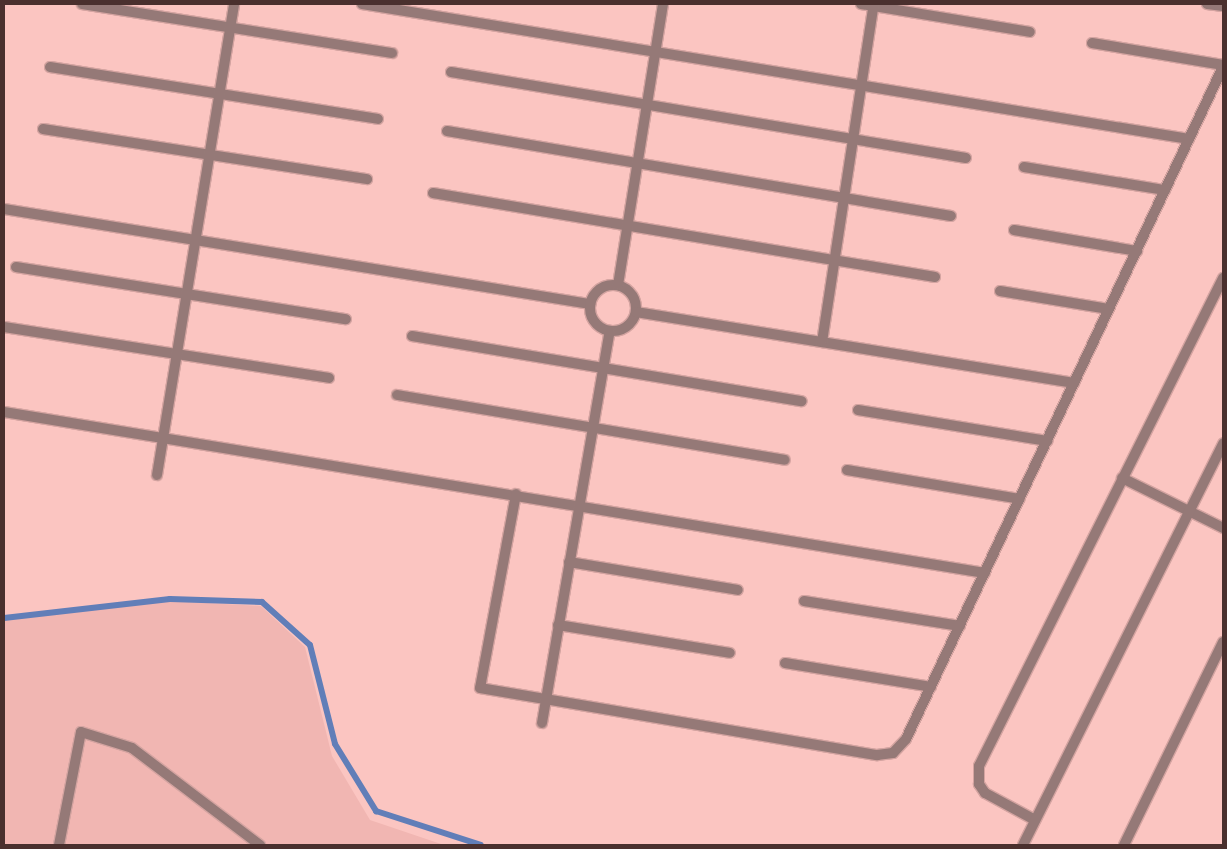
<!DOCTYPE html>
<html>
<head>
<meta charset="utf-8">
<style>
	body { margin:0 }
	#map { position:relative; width:1227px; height:849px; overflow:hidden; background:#fbc5c1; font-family:"Archivo Narrow",sans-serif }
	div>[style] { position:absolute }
	.built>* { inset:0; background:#f1b6b2 }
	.stream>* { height:6px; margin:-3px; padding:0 3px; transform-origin:3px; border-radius:3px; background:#617eb8 }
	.roads { filter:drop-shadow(1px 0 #d4a4a1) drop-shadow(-1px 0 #d4a4a1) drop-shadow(0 1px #d4a4a1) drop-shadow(0 -1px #d4a4a1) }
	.street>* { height:10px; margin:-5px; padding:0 5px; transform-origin:5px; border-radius:5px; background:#957977 }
	.street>.ring { margin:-5px; padding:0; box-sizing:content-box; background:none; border:10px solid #957977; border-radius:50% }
	span { translate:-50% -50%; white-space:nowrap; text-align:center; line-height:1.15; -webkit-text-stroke:4px #fbf3f3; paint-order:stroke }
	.frame { position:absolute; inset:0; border:5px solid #4a302e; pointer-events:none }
</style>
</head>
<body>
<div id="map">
	<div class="built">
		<div style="clip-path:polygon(171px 601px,261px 606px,305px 647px,332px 756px,370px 820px,444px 845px,4px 845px,4px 618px)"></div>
	</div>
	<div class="stream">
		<div style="left:4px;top:618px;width:167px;rotate:-6.5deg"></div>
		<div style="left:170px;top:599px;width:92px;rotate:1.9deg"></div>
		<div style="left:262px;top:602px;width:64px;rotate:41.9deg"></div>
		<div style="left:310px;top:645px;width:102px;rotate:75.8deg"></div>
		<div style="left:335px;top:744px;width:79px;rotate:58.5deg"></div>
		<div style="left:376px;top:811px;width:110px;rotate:17.9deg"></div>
	</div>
	<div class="roads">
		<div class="street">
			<div style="left:82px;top:4px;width:314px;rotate:9deg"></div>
			<div style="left:362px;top:4px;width:838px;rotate:9.27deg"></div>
			<div style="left:861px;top:4px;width:171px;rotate:9.4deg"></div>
			<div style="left:1207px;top:4px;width:16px;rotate:7deg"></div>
			<div style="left:1092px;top:43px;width:133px;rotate:9.5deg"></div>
			<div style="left:50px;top:67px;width:332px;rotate:9deg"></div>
			<div style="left:451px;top:72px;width:522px;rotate:9.48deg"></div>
			<div style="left:43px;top:129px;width:328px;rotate:8.8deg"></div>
			<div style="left:447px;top:131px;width:511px;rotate:9.57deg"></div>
			<div style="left:1024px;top:167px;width:143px;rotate:9.3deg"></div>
			<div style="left:433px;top:193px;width:509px;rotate:9.5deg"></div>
			<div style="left:4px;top:209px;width:594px;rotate:9.21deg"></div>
			<div style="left:1014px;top:230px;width:125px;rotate:9.7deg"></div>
			<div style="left:16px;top:267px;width:334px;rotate:9deg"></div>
			<div class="ring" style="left:590px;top:285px;width:36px;height:36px"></div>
			<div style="left:618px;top:285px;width:285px;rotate:-80.9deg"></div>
			<div style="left:1000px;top:291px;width:110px;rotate:9.4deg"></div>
			<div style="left:636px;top:312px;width:444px;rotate:9.2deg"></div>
			<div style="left:4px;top:327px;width:329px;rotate:8.9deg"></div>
			<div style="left:412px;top:336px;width:395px;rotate:9.5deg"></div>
			<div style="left:822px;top:342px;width:342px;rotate:-81.3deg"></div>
			<div style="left:397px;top:395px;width:393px;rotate:9.5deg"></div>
			<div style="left:858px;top:410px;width:192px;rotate:9.3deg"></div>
			<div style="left:4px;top:412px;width:994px;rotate:9.32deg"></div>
			<div style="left:847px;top:470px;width:175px;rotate:9.5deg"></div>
			<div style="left:157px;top:475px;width:477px;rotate:-80.7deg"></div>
			<div style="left:1122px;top:478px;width:113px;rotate:26.3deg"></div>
			<div style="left:516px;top:494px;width:197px;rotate:100.5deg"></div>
			<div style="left:480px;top:688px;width:403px;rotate:9.6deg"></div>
			<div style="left:877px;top:755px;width:16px;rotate:-7deg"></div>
			<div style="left:893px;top:753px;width:19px;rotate:-47deg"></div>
			<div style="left:906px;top:739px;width:743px;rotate:-64.75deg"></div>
			<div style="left:569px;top:562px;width:171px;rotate:9.4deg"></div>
			<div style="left:804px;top:601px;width:158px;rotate:9.1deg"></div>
			<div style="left:558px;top:625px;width:174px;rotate:9.2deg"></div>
			<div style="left:785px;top:663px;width:148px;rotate:9.3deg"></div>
			<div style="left:542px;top:723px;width:398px;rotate:-80.2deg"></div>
			<div style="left:1035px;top:820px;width:57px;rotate:-151.6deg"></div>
			<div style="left:985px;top:793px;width:11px;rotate:-124deg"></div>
			<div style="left:979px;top:784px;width:18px;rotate:-90deg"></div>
			<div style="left:979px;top:766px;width:546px;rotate:-63.43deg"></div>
			<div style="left:59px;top:845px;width:115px;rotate:-79deg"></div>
			<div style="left:81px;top:732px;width:53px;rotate:17.4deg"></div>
			<div style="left:132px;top:748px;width:161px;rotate:37.2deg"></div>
			<div style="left:1023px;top:845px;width:449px;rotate:-63.5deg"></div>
			<div style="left:1124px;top:845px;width:226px;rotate:-64deg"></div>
		</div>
	</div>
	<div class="frame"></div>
</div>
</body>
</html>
